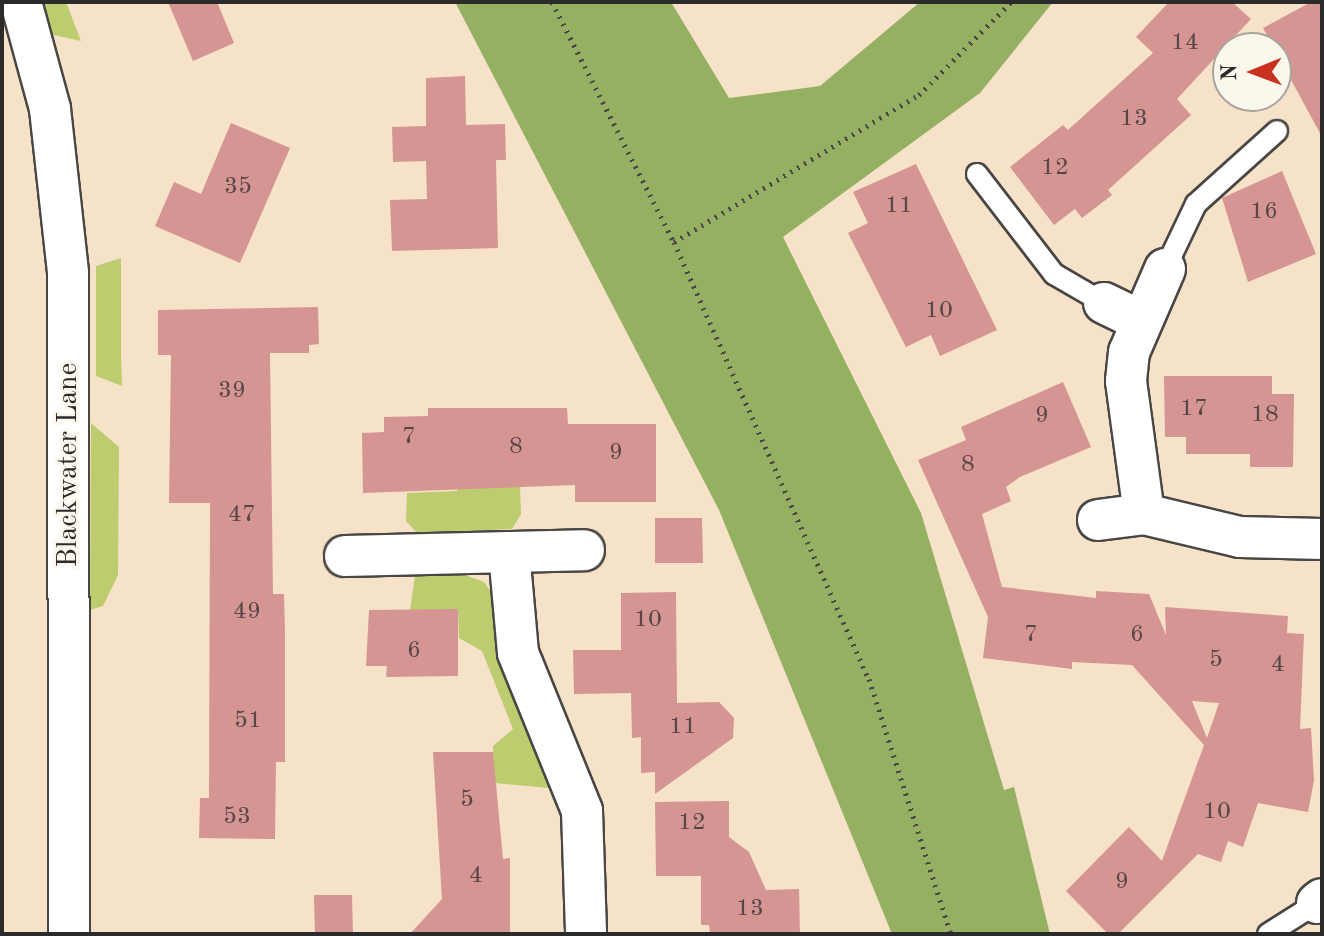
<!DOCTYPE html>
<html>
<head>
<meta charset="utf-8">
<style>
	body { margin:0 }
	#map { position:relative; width:1324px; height:936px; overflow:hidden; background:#f6e2c9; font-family:"Old Standard TT",serif }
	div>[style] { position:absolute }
	.green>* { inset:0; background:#bccc6f }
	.forest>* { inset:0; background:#95b062 }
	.building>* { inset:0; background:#d59592 }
	.path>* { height:5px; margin-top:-2.5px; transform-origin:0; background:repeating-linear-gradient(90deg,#494643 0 2px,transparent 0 8px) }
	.roads { filter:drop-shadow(2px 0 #494643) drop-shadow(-2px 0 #494643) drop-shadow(0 2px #494643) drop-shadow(0 -2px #494643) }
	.service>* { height:20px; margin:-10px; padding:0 10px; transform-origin:10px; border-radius:10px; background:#fff }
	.minor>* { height:40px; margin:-20px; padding:0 20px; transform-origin:20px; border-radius:20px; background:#fff }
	span { translate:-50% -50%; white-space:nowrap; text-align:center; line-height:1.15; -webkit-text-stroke:6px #fbf7ec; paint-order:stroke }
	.number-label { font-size:24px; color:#564645 }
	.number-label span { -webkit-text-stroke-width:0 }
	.street-label { font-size:28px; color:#2b2b2b }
	.frame { position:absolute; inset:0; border:4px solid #2b2b2b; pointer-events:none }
	.north { position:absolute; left:1212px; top:32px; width:80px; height:80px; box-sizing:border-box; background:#fbf7ec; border:2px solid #a8a59f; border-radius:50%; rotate:269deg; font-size:22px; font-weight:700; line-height:32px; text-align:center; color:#2b2b2b }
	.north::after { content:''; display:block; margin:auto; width:28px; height:36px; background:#c8321e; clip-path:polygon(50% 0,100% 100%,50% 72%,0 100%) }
</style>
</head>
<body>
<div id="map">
	<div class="green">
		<div style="clip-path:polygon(38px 2px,66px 2px,81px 41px,49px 34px)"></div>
		<div style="clip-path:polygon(121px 258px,121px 356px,122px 386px,96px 376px,96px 266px)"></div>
		<div style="clip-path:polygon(91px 423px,119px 447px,118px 575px,103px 606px,90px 610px)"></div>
		<div style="clip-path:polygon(457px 477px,520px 485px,521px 514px,512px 529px,418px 534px,406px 521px,407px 493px,457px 491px)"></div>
		<div style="clip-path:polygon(454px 571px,484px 582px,493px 594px,549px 788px,494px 783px,493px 746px,513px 729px,482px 651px,459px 638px,458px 610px,410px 610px,415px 576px)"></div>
	</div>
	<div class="forest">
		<div style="clip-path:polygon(455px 2px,671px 2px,729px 98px,820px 86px,920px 2px,1053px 2px,980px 93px,783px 237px,921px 513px,1004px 790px,1014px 787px,1050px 934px,892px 934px,719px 510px)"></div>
	</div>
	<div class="building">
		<div style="clip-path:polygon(168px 2px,217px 2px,234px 43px,193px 61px)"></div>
		<div style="clip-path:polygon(1169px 2px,1232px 2px,1251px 19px,1177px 99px,1191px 115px,1108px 190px,1112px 195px,1082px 218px,1075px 209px,1054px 225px,1010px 167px,1063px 125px,1068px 130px,1153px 53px,1136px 37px)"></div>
		<div style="clip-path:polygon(1311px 2px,1322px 2px,1322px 137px,1263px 28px)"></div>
		<div style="clip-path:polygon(465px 76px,466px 125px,505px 124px,506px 160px,496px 160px,498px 248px,392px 251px,390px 200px,427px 199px,426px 161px,393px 162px,392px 127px,426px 126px,426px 78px)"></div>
		<div style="clip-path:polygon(231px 123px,290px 148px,240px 263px,155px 226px,174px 182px,201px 194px)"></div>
		<div style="clip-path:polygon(916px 164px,997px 330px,940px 356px,931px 335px,906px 347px,848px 233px,868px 223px,853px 192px)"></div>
		<div style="clip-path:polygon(1282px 171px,1316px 254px,1248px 282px,1222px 198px)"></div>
		<div style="clip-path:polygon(318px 307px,319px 344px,309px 345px,309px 353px,270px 353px,273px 594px,284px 594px,285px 632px,285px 762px,276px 762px,275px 839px,199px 838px,200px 798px,209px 798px,210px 503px,169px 503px,171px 355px,158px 355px,158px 310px)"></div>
		<div style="clip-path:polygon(1164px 376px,1272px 376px,1272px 394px,1294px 394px,1293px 467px,1250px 467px,1250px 454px,1186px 454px,1186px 437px,1165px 437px)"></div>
		<div style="clip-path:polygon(evenodd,1063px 382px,1091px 447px,1020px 477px,1006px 487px,1011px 501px,982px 514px,1002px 587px,1096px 598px,1096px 591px,1149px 594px,1166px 635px,1165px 607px,1288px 616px,1287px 633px,1304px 634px,1300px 729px,1311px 728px,1314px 780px,1308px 812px,1258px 803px,1243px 847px,1228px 841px,1221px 862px,1198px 854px,1118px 934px,1108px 934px,1066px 891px,1129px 827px,1162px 861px,1204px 745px,1132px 665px,1072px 662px,1072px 669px,983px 658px,988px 617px,918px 460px,966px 440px,961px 427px,1063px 382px,1192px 701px,1219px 703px,1207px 738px,1192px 701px)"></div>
		<div style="clip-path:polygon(428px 408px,567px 408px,568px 424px,656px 424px,656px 502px,575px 502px,575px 485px,363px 493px,362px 433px,384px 432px,384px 417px,428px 416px)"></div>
		<div style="clip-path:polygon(655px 518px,702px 518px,703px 563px,655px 563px)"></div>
		<div style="clip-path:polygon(676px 592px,677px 703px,719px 702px,734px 718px,733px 738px,655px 794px,655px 772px,641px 773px,641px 737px,632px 738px,631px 693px,574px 694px,573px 650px,621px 650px,621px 593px)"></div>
		<div style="clip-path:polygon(458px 609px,458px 676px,386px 677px,387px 666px,366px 666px,369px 610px)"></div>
		<div style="clip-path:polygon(433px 752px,493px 752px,503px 859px,510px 858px,510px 934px,410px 934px,442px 899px)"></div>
		<div style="clip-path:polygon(729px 801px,729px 837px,749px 852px,766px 890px,799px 889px,800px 934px,710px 934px,709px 925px,701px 925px,701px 876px,656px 876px,655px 802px)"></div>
		<div style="clip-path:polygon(314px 895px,352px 895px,353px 934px,315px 934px)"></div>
	</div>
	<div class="path">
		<div style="left:552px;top:2px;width:269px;rotate:63.1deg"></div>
		<div style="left:674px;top:242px;width:479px;rotate:66deg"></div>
		<div style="left:869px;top:679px;width:268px;rotate:72.2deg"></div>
		<div style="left:674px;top:242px;width:286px;rotate:-31deg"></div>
		<div style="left:919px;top:95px;width:131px;rotate:-45.3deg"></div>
	</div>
	<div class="roads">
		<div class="service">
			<div style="left:977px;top:174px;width:126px;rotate:52.4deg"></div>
			<div style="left:1054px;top:274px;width:58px;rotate:30.1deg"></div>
			<div style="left:1165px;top:269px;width:72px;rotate:-64.5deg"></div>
			<div style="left:1196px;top:204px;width:109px;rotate:-42deg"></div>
			<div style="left:1268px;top:934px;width:58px;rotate:-32.3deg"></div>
		</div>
		<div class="minor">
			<div style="left:21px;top:2px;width:111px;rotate:74.8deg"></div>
			<div style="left:50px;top:109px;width:165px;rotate:83.7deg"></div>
			<div style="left:68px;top:273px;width:661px;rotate:89.91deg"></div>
			<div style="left:1165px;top:269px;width:90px;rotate:113.4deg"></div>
			<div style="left:1129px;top:352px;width:29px;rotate:96deg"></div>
			<div style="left:1126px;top:381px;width:134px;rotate:82.3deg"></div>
			<div style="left:1144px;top:514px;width:99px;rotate:13.5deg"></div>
			<div style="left:1240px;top:537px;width:82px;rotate:1.4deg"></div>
			<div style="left:1104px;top:303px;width:41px;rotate:25.9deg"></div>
			<div style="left:1098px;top:520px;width:46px;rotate:-7.4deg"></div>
			<div style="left:509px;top:552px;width:101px;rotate:84.9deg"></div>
			<div style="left:518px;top:653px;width:170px;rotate:67.9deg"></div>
			<div style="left:582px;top:811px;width:123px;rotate:88.1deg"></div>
			<div style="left:345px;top:556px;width:239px;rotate:-1.4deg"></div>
			<div style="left:1317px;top:903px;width:6px;rotate:-39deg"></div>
		</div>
	</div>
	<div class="number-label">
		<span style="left:1185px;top:44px">14</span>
		<span style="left:1134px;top:120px">13</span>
		<span style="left:1055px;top:169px">12</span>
		<span style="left:238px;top:188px">35</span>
		<span style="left:899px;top:207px">11</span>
		<span style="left:1264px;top:213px">16</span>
		<span style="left:939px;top:312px">10</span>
		<span style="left:232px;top:392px">39</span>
		<span style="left:1194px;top:410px">17</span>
		<span style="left:1265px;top:416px">18</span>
		<span style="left:1042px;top:417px">9</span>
		<span style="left:409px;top:438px">7</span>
		<span style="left:516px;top:448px">8</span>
		<span style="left:616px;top:454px">9</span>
		<span style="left:968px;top:466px">8</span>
		<span style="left:242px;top:516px">47</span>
		<span style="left:247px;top:613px">49</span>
		<span style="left:648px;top:621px">10</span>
		<span style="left:1031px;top:636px">7</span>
		<span style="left:1137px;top:636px">6</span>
		<span style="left:414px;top:652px">6</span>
		<span style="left:1216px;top:661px">5</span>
		<span style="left:1278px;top:666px">4</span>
		<span style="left:248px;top:722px">51</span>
		<span style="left:683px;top:728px">11</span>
		<span style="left:467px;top:801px">5</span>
		<span style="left:1217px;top:813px">10</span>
		<span style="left:237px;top:818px">53</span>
		<span style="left:692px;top:824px">12</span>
		<span style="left:476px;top:877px">4</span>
		<span style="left:1122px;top:883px">9</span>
		<span style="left:750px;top:910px">13</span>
	</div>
	<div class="street-label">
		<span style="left:69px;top:465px;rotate:-90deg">Blackwater Lane</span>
	</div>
	<div class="frame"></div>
	<div class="north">N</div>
</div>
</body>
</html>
